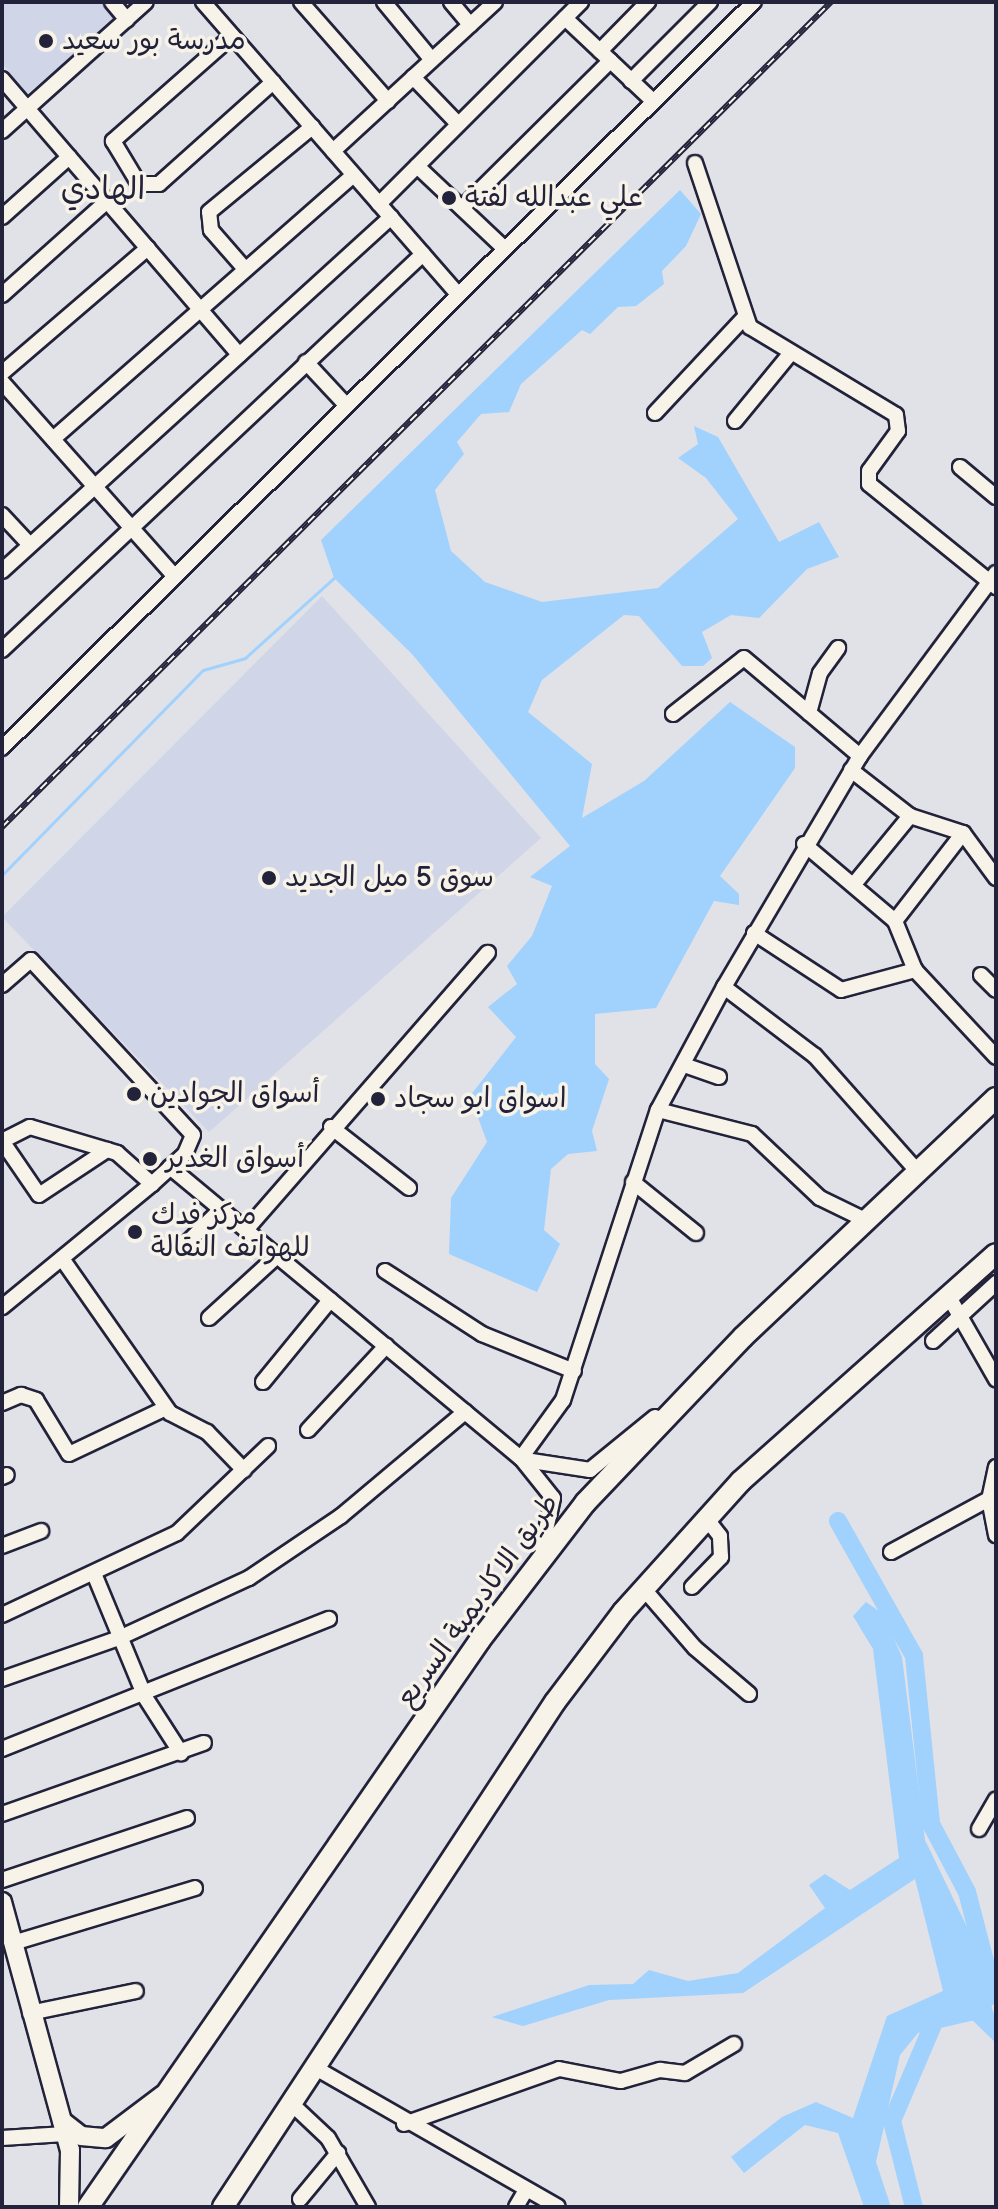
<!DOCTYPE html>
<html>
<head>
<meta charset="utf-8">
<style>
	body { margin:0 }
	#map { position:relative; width:998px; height:2209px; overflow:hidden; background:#e1e1e8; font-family:"Balsamiq Sans","Playpen Sans Arabic",sans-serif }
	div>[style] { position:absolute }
	.built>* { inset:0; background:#d1d5e8 }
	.water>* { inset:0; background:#a0d2fd }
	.stream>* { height:3px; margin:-1.5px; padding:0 1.5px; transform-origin:1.5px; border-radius:1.5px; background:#a0d2fd }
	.river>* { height:18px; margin:-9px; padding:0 9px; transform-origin:9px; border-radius:9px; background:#a0d2fd }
	.roads { filter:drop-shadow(2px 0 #22223b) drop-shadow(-2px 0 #22223b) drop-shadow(0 2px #22223b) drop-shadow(0 -2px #22223b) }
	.minor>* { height:14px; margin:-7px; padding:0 7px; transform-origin:7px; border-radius:7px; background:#f7f3e8 }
	.major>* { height:18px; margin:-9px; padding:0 9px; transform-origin:9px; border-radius:9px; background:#f7f3e8 }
	.highway>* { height:20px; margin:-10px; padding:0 10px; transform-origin:10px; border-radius:10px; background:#f7f3e8 }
	.rail>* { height:6px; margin-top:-3px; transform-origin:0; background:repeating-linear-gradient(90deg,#f7f3e8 0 9px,#22223b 0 18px); box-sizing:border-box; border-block:2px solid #22223b }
	.dots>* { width:22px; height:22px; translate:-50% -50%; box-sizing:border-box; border:4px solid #f7f3e8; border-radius:50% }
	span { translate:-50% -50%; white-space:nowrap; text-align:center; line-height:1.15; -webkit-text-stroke:7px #f7f3e8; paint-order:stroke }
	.poi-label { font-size:28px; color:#22223b }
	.left { translate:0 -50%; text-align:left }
	.street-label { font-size:28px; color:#22223b }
	.quarter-label { font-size:32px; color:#22223b }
	.frame { position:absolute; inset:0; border:4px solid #22223b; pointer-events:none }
</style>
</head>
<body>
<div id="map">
	<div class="built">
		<div style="clip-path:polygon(2px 2px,102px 2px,116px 19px,27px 94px,2px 63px)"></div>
		<div style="clip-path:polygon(322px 596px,541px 838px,209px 1132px,2px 917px)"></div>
	</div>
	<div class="water">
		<div style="clip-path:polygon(680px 190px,701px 214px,686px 246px,662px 271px,664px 284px,636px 306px,618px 307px,590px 334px,582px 330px,521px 384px,509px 412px,481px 414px,457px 442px,464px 454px,435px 490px,451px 551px,485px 582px,542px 602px,658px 588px,738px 519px,706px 478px,678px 458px,698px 444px,694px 426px,718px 437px,779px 542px,819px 522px,839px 557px,807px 569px,759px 618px,731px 615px,702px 632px,712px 658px,703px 666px,682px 666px,639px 616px,624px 615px,542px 680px,528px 712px,592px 764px,582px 818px,644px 781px,730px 702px,795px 747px,795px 768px,720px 876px,739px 894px,739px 905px,714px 901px,656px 1008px,595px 1014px,595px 1064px,609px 1079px,592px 1131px,597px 1151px,568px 1154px,551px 1169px,544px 1230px,560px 1244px,537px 1292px,449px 1254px,451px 1198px,487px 1142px,470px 1096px,516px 1037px,488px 1007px,517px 984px,507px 966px,532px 936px,552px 886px,530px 877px,570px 846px,412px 654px,334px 578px,321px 540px)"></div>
		<div style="clip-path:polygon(866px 1602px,883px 1614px,902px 1657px,925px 1840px,967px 1927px,996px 2021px,996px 2043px,971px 2019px,918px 2033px,900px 2055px,876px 2162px,891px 2207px,864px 2207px,838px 2133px,805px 2125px,744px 2173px,731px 2157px,782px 2117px,816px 2102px,853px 2118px,887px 2016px,943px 1991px,915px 1879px,743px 1993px,609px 2000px,523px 2026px,492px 2017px,589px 1985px,633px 1984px,649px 1970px,688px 1981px,738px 1973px,825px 1908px,809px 1885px,825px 1874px,850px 1890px,899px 1858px,873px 1649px,853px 1616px)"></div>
	</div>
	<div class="stream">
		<div style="left:2px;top:875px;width:287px;rotate:-45.6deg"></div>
		<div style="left:203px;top:670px;width:44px;rotate:-15.9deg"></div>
		<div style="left:245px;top:658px;width:120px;rotate:-42deg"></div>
	</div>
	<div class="river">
		<div style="left:838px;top:1521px;width:155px;rotate:60.6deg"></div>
		<div style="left:914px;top:1656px;width:169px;rotate:84.2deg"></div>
		<div style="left:931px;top:1824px;width:77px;rotate:62.1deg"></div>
		<div style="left:967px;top:1892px;width:103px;rotate:75.4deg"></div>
		<div style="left:993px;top:1992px;width:27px;rotate:135deg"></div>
		<div style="left:974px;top:2011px;width:40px;rotate:167deg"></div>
		<div style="left:935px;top:2020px;width:110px;rotate:113.1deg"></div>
		<div style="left:892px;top:2121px;width:89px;rotate:75.7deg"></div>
	</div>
	<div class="roads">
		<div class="minor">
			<div style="left:112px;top:2px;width:23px;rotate:50deg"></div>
			<div style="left:203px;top:2px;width:388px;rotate:48.9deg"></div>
			<div style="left:301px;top:2px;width:132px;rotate:48.7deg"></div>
			<div style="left:384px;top:2px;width:75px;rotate:50.4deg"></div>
			<div style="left:451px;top:2px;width:30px;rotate:50deg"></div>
			<div style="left:565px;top:18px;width:121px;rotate:43.3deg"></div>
			<div style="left:232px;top:36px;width:159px;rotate:138.6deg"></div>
			<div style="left:113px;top:141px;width:50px;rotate:58.8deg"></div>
			<div style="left:139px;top:184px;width:20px"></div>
			<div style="left:159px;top:184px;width:153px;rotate:-41.8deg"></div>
			<div style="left:600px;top:51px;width:69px;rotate:-45.6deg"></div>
			<div style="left:413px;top:77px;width:65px;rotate:46.2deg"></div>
			<div style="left:2px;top:79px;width:364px;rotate:49.3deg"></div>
			<div style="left:631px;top:81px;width:112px;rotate:-45deg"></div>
			<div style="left:2px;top:131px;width:193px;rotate:-41.9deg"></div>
			<div style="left:333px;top:151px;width:220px;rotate:-42.6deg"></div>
			<div style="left:695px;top:163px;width:173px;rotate:71.5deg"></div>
			<div style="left:750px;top:327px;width:170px;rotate:31.1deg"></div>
			<div style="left:896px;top:415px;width:16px;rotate:83deg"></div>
			<div style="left:898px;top:431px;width:49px;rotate:125.9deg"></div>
			<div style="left:869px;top:471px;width:13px;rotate:90deg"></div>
			<div style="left:869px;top:484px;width:164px;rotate:39deg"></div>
			<div style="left:417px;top:166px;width:120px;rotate:43.3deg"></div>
			<div style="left:379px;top:204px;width:286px;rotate:-45deg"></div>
			<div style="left:462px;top:208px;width:209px;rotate:-44.8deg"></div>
			<div style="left:2px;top:217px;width:90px;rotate:-41.8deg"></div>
			<div style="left:245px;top:269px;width:52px;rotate:-131.1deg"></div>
			<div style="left:211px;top:230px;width:18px;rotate:-96deg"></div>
			<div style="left:209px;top:212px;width:134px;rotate:-39.5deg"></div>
			<div style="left:2px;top:295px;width:141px;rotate:-41.8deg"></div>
			<div style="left:306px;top:362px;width:59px;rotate:47.1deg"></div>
			<div style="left:2px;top:373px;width:192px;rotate:-40.6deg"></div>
			<div style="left:2px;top:382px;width:259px;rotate:48.4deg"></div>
			<div style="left:655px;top:413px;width:130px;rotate:-46.9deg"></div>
			<div style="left:735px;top:421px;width:87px;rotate:-50.6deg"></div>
			<div style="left:53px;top:439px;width:400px;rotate:-41.3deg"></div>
			<div style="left:960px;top:467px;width:47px;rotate:39.8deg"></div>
			<div style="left:2px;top:515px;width:41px;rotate:47deg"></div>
			<div style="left:2px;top:571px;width:526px;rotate:-42.3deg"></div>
			<div style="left:2px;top:650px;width:578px;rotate:-43.25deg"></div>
			<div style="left:809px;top:713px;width:41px;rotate:-74.6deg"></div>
			<div style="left:820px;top:673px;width:31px;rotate:-54deg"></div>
			<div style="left:673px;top:714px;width:90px;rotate:-38.3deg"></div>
			<div style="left:744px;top:658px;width:152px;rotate:40.2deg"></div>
			<div style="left:2px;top:748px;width:1059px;rotate:-44.77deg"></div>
			<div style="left:851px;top:770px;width:75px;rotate:37.9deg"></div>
			<div style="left:910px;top:816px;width:56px;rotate:17.8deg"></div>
			<div style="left:963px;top:833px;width:56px;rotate:53.7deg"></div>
			<div style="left:804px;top:844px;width:119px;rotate:40.2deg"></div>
			<div style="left:895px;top:921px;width:53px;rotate:67.8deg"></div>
			<div style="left:915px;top:970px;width:119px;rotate:47deg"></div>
			<div style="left:855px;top:883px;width:87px;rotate:-50.6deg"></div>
			<div style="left:895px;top:921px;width:111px;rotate:-52.3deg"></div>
			<div style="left:754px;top:933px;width:104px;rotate:33.2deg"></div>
			<div style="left:841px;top:990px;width:77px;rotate:-15.1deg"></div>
			<div style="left:981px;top:975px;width:21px;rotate:45deg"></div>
			<div style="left:2px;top:985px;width:38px;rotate:-41deg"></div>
			<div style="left:31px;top:960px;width:238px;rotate:47.2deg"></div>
			<div style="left:193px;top:1135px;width:21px;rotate:113deg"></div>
			<div style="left:185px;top:1154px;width:45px;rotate:137.7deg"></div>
			<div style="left:152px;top:1184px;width:194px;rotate:140.6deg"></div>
			<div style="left:724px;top:987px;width:114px;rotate:37.2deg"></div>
			<div style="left:815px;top:1056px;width:154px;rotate:48.4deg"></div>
			<div style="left:684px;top:1065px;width:37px;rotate:19deg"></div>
			<div style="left:658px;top:1110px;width:97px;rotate:14.3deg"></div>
			<div style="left:752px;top:1134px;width:93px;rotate:43.3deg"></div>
			<div style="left:820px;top:1198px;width:48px;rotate:26deg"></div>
			<div style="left:331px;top:1127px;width:99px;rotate:38deg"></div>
			<div style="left:2px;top:1141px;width:31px;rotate:-27deg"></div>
			<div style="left:30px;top:1127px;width:91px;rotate:16.6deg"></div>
			<div style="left:117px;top:1153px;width:47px;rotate:41.5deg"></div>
			<div style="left:2px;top:1141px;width:65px;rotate:55.6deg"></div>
			<div style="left:39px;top:1195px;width:82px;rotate:-33.5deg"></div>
			<div style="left:170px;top:1167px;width:456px;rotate:39.7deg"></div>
			<div style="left:521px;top:1458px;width:51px;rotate:51.3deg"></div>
			<div style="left:553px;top:1498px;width:51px;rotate:102.4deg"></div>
			<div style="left:633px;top:1182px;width:81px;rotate:39deg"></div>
			<div style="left:246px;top:1230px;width:368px;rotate:-48.9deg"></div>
			<div style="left:186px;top:1244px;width:49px;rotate:-45deg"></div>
			<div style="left:63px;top:1260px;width:187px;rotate:55deg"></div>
			<div style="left:170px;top:1413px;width:42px;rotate:27.2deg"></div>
			<div style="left:207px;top:1432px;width:53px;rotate:45.8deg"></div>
			<div style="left:385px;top:1271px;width:116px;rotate:33deg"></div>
			<div style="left:482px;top:1334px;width:99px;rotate:21.9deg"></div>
			<div style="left:949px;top:1297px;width:95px;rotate:60.2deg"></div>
			<div style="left:209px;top:1318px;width:92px;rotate:-42.4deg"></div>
			<div style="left:933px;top:1341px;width:86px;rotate:-42.6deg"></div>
			<div style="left:263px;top:1382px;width:106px;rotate:-50.7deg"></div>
			<div style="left:2px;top:1403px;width:21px;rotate:-23deg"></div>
			<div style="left:21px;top:1395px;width:16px;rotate:18deg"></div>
			<div style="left:36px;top:1400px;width:63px;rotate:58.6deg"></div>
			<div style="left:69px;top:1454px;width:107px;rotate:-25.4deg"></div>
			<div style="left:308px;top:1430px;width:115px;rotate:-47.1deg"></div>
			<div style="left:521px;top:1458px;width:72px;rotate:-54.1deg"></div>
			<div style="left:563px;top:1400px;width:305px;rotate:-71.9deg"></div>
			<div style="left:658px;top:1110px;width:140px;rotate:-61.8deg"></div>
			<div style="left:724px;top:987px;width:268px;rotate:-59.5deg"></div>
			<div style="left:860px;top:756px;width:228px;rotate:-53.4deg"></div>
			<div style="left:525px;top:1460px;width:66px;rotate:8.7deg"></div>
			<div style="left:590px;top:1470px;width:84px;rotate:-39.2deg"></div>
			<div style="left:996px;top:1467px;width:33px;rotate:102deg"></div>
			<div style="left:989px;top:1499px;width:37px;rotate:79deg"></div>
			<div style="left:2px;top:1477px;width:5px;rotate:-22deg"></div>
			<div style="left:2px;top:1546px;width:42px;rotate:-21deg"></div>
			<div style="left:891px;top:1552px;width:111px;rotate:-28.4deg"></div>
			<div style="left:95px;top:1576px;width:131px;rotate:67.5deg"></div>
			<div style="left:145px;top:1697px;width:67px;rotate:57.3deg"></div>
			<div style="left:692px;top:1587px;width:42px;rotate:-46deg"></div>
			<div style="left:721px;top:1557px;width:21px;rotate:-93deg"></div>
			<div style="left:720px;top:1536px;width:23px;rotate:-128deg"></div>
			<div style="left:643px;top:1588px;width:79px;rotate:49.1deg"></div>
			<div style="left:695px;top:1648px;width:71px;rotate:40.4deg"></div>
			<div style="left:2px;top:1615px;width:193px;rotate:-25.1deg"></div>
			<div style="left:177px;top:1533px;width:126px;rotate:-43.7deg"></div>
			<div style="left:2px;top:1679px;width:124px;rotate:-19.3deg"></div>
			<div style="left:119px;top:1638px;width:143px;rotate:-24.8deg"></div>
			<div style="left:249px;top:1578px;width:111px;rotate:-34deg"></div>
			<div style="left:341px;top:1516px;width:162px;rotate:-40deg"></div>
			<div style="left:2px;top:1749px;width:352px;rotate:-21.7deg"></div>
			<div style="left:2px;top:1814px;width:214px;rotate:-19.4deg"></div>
			<div style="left:979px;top:1829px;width:34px;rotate:-60deg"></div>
			<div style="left:2px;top:1880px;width:195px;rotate:-18.5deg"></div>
			<div style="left:13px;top:1943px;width:190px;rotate:-16.8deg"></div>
			<div style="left:30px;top:2013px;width:108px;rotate:-11.7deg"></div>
			<div style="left:319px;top:2070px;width:275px;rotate:29.8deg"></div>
			<div style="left:295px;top:2107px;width:45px;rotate:43.2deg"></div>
			<div style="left:328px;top:2138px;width:80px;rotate:59.9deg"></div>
			<div style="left:404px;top:2124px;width:164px;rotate:-19.5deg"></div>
			<div style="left:559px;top:2069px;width:63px;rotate:11deg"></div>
			<div style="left:621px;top:2081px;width:41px;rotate:-15.8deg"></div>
			<div style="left:660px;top:2070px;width:25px;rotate:7deg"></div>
			<div style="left:685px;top:2073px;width:57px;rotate:-30.6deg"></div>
			<div style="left:2px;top:2138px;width:63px;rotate:-3.6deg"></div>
			<div style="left:300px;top:2199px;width:60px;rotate:-50.4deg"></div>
			<div style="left:516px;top:2207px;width:20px;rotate:-60deg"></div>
		</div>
		<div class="major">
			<div style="left:2px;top:1902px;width:257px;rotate:74.7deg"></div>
			<div style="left:70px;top:2150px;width:57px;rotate:91deg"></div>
			<div style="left:62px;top:2121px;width:24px;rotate:38deg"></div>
			<div style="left:81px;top:2136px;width:25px;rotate:5deg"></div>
			<div style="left:106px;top:2138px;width:71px;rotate:-37deg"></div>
		</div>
		<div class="highway">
			<div style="left:88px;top:2207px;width:689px;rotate:-55.34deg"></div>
			<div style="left:480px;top:1640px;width:173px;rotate:-52.5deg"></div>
			<div style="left:585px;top:1503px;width:229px;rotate:-46.4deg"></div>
			<div style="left:743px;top:1337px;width:348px;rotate:-43.4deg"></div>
			<div style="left:223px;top:2207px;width:604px;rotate:-56.68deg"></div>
			<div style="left:555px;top:1702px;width:113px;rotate:-52.9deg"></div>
			<div style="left:623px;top:1612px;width:176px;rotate:-48deg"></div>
			<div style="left:741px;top:1481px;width:341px;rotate:-41.7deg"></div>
		</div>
	</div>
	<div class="rail">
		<div style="left:2px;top:827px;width:1170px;rotate:-44.86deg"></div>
	</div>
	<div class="dots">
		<div style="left:46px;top:41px;background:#22223b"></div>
		<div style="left:449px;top:198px;background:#22223b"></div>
		<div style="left:269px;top:878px;background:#22223b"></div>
		<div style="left:134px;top:1094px;background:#22223b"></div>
		<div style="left:378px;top:1099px;background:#22223b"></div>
		<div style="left:150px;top:1159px;background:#22223b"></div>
		<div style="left:135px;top:1232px;background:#22223b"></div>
	</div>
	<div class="poi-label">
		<span class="left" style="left:62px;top:41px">مدرسة بور سعيد</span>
		<span class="left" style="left:465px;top:198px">علي عبدالله لفتة</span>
		<span class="left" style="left:285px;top:878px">سوق 5 ميل الجديد</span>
		<span class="left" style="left:150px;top:1094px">أسواق الجوادين</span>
		<span class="left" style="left:394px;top:1099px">اسواق ابو سجاد</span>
		<span class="left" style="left:166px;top:1159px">أسواق الغدير</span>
		<span class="left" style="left:151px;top:1232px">مركز فدك<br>للهواتف النقالة</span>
	</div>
	<div class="street-label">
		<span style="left:478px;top:1601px;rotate:-54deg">طريق الاكاديمية السريع</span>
	</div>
	<div class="quarter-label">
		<span style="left:103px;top:190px">الهادي</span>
	</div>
	<div class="frame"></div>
</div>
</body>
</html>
